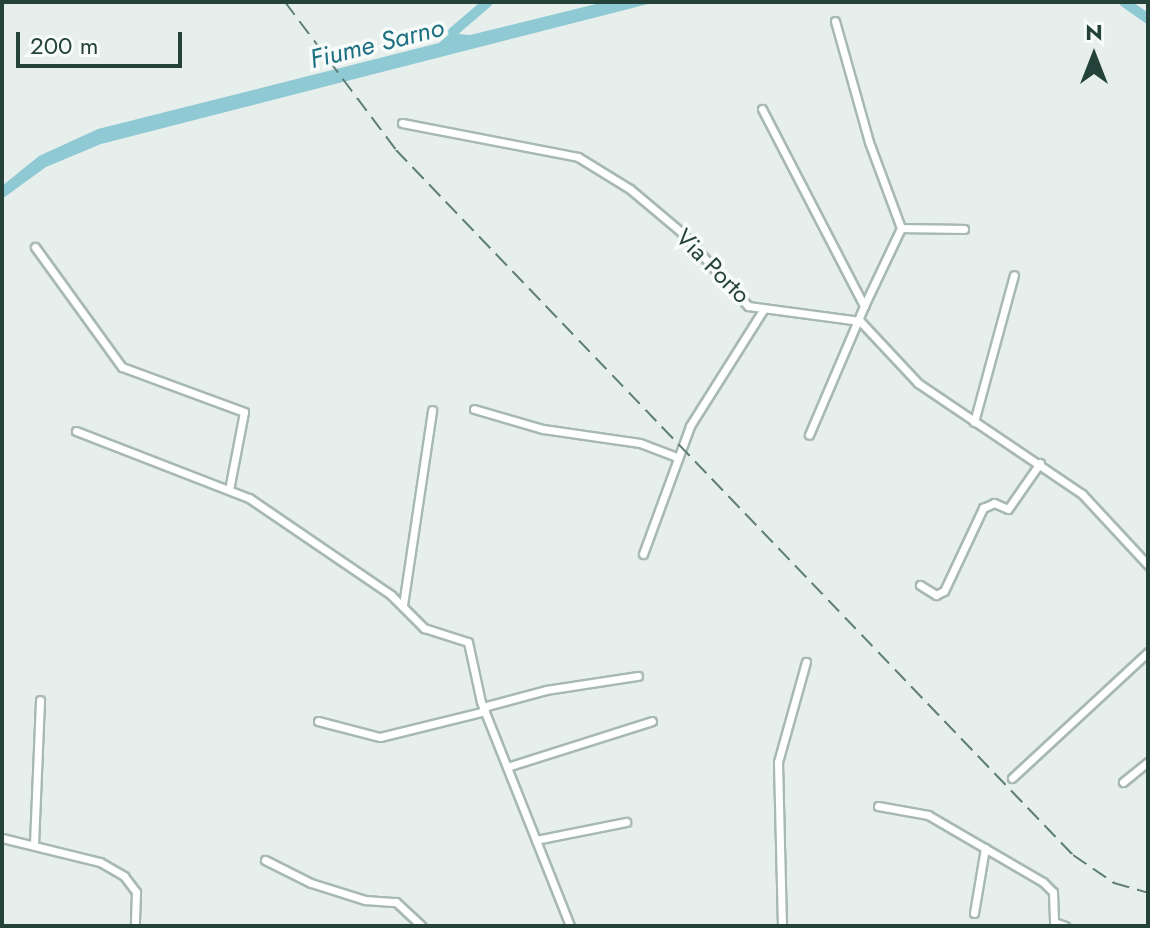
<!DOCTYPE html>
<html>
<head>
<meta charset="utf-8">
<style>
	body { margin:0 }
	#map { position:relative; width:1150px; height:928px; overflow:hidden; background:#e6efeb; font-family:Jost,sans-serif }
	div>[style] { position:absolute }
	.water>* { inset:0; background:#8ec9d4 }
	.river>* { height:10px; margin:-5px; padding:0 5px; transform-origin:5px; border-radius:5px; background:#8ec9d4 }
	.roads { filter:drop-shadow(2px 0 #a8b8b2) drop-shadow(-2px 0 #a8b8b2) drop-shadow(0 2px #a8b8b2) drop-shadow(0 -2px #a8b8b2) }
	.street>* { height:7px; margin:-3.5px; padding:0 3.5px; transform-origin:3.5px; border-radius:3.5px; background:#fff }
	.rail>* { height:2px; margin-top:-1px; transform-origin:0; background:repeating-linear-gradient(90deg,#5f7d75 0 16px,transparent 0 24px) }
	span { translate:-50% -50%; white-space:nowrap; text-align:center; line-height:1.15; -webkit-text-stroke:7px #f7fbf9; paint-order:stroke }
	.street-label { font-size:24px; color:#24423a }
	.water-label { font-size:26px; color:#1c6f80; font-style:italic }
	.frame { position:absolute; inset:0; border:4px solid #24423a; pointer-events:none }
	.north { position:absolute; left:1054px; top:16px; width:80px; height:80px; -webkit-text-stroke:6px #f7fbf9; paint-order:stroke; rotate:0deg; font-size:22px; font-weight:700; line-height:32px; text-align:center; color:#24423a }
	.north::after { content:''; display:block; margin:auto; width:28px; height:36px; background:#24423a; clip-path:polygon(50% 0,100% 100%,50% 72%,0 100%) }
	.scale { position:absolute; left:16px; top:32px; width:166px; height:36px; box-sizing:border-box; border:4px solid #24423a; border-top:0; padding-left:10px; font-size:24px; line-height:28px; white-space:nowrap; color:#24423a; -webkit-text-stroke:6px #f7fbf9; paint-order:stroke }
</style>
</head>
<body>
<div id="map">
	<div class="water">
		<div style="clip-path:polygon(604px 2px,656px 2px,101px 144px,46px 167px,2px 199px,2px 186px,39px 156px,98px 129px,439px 43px,462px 23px,459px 34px,470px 35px)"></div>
	</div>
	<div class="river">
		<div style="left:1124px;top:2px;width:29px;rotate:35deg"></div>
		<div style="left:453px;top:32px;width:46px;rotate:-40.6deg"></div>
	</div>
	<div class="roads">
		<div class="street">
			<div style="left:835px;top:21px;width:126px;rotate:74.3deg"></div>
			<div style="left:869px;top:142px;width:92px;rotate:69.6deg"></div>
			<div style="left:901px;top:228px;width:86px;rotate:115.4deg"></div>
			<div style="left:762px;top:109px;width:222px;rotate:62.6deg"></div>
			<div style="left:864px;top:306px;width:140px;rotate:113.1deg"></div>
			<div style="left:402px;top:123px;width:179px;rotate:10.9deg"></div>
			<div style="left:578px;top:157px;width:61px;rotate:31.6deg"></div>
			<div style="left:630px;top:189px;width:67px;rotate:40.1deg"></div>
			<div style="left:681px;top:232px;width:100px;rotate:47.8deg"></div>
			<div style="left:748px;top:306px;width:113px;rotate:7.6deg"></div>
			<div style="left:860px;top:321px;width:85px;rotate:46.9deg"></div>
			<div style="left:918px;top:383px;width:198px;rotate:34.1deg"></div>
			<div style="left:1082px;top:494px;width:97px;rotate:47.1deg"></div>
			<div style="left:901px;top:228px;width:63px;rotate:0.9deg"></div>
			<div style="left:35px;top:247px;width:148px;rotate:54.1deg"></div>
			<div style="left:122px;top:367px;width:130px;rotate:20.2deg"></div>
			<div style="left:244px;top:412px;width:79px;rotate:100.9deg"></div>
			<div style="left:474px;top:409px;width:72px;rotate:16.2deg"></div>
			<div style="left:543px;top:429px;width:98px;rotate:8.2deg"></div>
			<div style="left:640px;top:443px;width:40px;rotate:21deg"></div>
			<div style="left:974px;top:422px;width:152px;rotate:-74.8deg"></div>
			<div style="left:76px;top:431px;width:186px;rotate:21.2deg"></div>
			<div style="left:249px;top:498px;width:172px;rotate:34.3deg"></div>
			<div style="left:391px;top:595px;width:47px;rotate:45deg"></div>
			<div style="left:424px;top:628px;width:46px;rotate:17.7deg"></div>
			<div style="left:468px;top:642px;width:61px;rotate:77.8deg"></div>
			<div style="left:481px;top:702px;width:241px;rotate:68.3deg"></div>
			<div style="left:643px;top:554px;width:136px;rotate:-69.8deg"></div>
			<div style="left:690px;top:426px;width:137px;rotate:-57.8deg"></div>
			<div style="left:920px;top:585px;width:19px;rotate:32deg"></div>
			<div style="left:936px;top:595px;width:9px;rotate:-27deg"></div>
			<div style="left:944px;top:591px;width:92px;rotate:-64.8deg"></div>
			<div style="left:983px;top:508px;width:12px;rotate:-24deg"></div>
			<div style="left:994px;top:503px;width:15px;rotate:23deg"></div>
			<div style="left:1008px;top:509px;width:56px;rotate:-55.2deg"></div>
			<div style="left:403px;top:605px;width:197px;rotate:-81.5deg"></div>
			<div style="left:483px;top:707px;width:65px;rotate:-15.1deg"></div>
			<div style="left:546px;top:690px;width:93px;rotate:-8.7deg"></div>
			<div style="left:318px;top:721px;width:64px;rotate:14.5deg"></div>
			<div style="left:380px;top:737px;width:108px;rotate:-13.9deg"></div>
			<div style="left:507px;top:767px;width:152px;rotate:-17.6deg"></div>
			<div style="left:1012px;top:778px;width:185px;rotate:-42.8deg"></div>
			<div style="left:1123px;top:782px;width:32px;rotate:-39deg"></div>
			<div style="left:878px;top:806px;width:51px;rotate:10.2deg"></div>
			<div style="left:928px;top:815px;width:133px;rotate:30.2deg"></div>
			<div style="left:1043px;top:882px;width:14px;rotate:45deg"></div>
			<div style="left:1053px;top:892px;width:30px;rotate:88deg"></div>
			<div style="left:1054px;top:922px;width:12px;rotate:20deg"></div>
			<div style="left:2px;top:838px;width:101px;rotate:13.8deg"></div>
			<div style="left:100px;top:862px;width:28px;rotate:30deg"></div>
			<div style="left:124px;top:876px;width:20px;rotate:53deg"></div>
			<div style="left:136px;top:892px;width:34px;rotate:92deg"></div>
			<div style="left:536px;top:840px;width:92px;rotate:-11.3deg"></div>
			<div style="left:34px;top:844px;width:144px;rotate:-87.6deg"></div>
			<div style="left:265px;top:860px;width:51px;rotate:26.6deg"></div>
			<div style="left:311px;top:883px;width:57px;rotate:17.5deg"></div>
			<div style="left:365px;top:900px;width:31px;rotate:4deg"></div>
			<div style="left:396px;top:902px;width:35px;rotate:43deg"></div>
			<div style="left:974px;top:913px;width:66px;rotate:-80.4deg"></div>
			<div style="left:782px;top:926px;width:164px;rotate:-91.4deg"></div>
			<div style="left:778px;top:762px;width:104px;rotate:-74.4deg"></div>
		</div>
	</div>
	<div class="rail">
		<div style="left:285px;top:2px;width:185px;rotate:53.1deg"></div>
		<div style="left:396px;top:150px;width:977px;rotate:46.16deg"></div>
		<div style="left:1073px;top:855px;width:50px;rotate:34.3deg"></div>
		<div style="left:1114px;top:883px;width:35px;rotate:16deg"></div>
	</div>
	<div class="street-label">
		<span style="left:713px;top:266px;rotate:45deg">Via Porto</span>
	</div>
	<div class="water-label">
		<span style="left:377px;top:44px;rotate:-14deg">Fiume Sarno</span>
	</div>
	<div class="frame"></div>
	<div class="north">N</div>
	<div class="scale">200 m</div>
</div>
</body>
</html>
